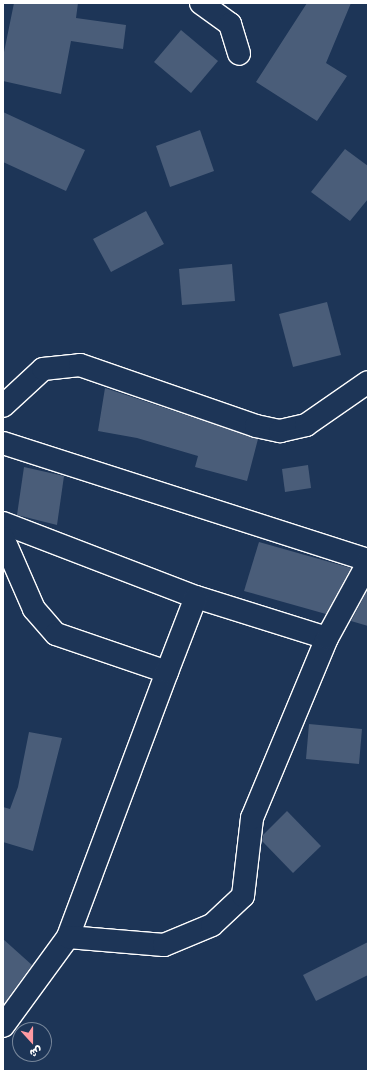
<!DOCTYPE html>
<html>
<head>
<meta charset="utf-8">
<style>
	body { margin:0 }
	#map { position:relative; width:371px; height:1074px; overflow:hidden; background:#1d3557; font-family:"Patrick Hand","Playpen Sans Arabic",sans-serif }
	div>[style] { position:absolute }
	.building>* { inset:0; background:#4a5d79 }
	.roads { filter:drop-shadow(1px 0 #fff) drop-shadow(-1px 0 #fff) drop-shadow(0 1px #fff) drop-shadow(0 -1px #fff) }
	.street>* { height:22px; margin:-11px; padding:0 11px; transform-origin:11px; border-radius:11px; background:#1d3557 }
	span { translate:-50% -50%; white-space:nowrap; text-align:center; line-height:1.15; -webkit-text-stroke:3px #1d3557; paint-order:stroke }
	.frame { position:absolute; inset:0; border:4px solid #fff; pointer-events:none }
	.north { position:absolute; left:12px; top:1022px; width:40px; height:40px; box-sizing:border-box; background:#1d3557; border:1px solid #77869a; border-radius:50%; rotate:159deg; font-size:11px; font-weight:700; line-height:16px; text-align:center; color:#fff }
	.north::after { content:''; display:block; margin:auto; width:14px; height:18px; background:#ff9aa2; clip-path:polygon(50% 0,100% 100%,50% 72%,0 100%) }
</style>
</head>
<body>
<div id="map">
	<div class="building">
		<div style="clip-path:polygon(14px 3px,78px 3px,76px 18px,126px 25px,123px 49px,71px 41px,61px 94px,3px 81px,3px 57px)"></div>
		<div style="clip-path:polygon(307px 3px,351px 3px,326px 63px,347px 76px,317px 121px,256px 82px)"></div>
		<div style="clip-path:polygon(181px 30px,218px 61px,191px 93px,154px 62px)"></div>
		<div style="clip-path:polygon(3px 112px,85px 150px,66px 191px,3px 162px)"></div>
		<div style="clip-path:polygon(200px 130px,214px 171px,170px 187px,156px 146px)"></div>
		<div style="clip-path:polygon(345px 149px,368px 166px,368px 199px,350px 221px,311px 192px)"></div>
		<div style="clip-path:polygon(146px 211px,164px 244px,111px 272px,93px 239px)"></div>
		<div style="clip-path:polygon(232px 264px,235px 301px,182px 305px,179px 269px)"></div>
		<div style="clip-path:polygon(327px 302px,341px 355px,293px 367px,279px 314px)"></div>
		<div style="clip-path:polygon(105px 388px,258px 439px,247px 481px,195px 467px,198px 456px,137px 438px,98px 431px)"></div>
		<div style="clip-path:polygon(308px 465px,311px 488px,285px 492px,282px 469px)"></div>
		<div style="clip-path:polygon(24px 467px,64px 476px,57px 525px,17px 515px)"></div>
		<div style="clip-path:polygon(259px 542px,351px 568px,326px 614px,244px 591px)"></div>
		<div style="clip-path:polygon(368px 589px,368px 626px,351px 621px)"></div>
		<div style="clip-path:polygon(309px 724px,362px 729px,359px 764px,306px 759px)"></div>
		<div style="clip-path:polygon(29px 732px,62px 738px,33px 851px,3px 842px,3px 807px,10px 809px,18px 787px)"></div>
		<div style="clip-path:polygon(287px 811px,321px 846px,293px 873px,262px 841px,263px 835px)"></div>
		<div style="clip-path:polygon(3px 939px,32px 965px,3px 1005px)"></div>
		<div style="clip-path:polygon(368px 942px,368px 975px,316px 1001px,303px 975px)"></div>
	</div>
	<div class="roads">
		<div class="street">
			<div style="left:201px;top:3px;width:36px;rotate:36deg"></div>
			<div style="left:230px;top:24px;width:31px;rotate:73deg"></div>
			<div style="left:3px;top:406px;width:54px;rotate:-42.8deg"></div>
			<div style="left:43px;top:369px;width:37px;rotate:-6deg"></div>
			<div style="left:80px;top:365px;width:186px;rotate:19.1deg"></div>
			<div style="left:256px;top:426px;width:25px;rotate:12deg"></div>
			<div style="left:280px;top:431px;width:27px;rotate:-13deg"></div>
			<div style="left:306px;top:425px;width:75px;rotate:-34.7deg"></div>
			<div style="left:3px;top:443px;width:383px;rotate:17.8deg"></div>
			<div style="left:3px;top:523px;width:207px;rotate:21deg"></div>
			<div style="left:196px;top:597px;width:137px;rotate:17.4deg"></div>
			<div style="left:3px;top:538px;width:77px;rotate:66.4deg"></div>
			<div style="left:34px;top:609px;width:33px;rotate:49deg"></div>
			<div style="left:56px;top:634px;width:117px;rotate:18.9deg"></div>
			<div style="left:167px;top:672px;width:283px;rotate:110.5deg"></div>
			<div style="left:68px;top:937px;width:110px;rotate:126.1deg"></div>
			<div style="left:167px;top:672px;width:80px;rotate:-68.9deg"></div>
			<div style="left:68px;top:937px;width:96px;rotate:4.8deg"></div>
			<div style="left:164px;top:945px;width:52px;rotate:-22.6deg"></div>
			<div style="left:212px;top:925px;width:42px;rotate:-43.1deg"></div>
			<div style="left:243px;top:896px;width:79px;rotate:-83.4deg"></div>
			<div style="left:252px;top:818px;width:195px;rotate:-67.4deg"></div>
			<div style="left:327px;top:638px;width:85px;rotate:-61.3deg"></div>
		</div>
	</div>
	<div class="frame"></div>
	<div class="north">ش</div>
</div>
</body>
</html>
